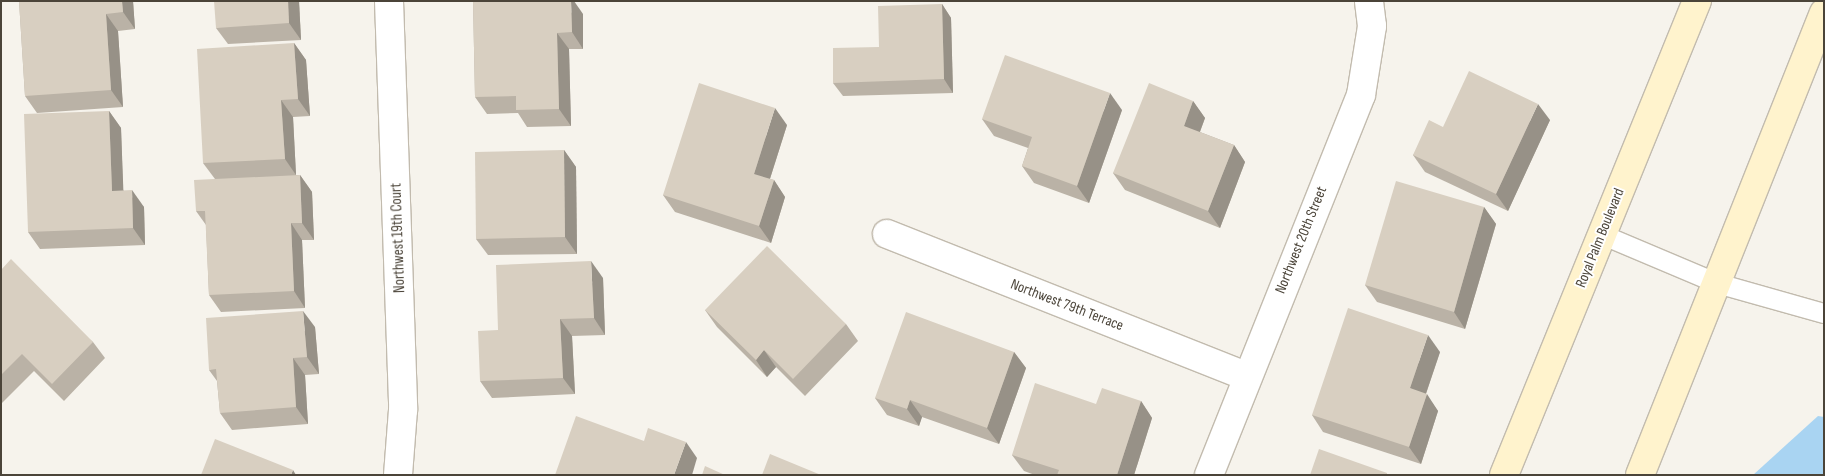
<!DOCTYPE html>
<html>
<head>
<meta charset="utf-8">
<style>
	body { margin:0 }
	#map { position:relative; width:1825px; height:476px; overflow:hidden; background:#f6f3ec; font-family:"Sofia Sans Condensed",sans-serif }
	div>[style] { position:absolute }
	.water>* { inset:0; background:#a9d4f2 }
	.roads { filter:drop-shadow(1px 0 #c2bbae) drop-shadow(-1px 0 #c2bbae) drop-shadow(0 1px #c2bbae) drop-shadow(0 -1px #c2bbae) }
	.service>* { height:19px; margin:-9.5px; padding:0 9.5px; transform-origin:9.5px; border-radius:9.5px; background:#fff }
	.minor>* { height:28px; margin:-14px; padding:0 14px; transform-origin:14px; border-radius:14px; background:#fff }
	.secondary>* { height:28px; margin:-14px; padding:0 14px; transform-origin:14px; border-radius:14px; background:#fff3cd }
	.wall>* { inset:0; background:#bab2a6 }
	.shaded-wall>* { inset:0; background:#979187 }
	.building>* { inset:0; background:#d8cfc1 }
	span { translate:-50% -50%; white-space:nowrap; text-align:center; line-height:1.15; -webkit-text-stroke:4px #fff; paint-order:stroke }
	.street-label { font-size:15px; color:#4b4439 }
	.frame { position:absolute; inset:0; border:2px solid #4b4439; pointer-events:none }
</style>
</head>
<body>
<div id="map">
	<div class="water">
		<div style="clip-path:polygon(1818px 416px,1824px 417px,1824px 475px,1753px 475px)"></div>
	</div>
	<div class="roads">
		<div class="service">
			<div style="left:1601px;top:234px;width:126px;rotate:22.9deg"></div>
			<div style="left:1717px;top:283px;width:111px;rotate:15.7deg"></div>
		</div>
		<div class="minor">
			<div style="left:389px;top:1px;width:409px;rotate:88deg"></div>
			<div style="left:403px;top:410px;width:65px;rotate:94.4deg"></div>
			<div style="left:887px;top:234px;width:386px;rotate:21.6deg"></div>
			<div style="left:1209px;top:475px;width:409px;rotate:-68.2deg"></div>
			<div style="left:1361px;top:95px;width:70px;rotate:-80.9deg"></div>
			<div style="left:1372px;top:26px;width:25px;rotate:-97deg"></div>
		</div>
		<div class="secondary">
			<div style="left:1504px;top:475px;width:512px;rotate:-67.85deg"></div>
			<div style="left:1640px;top:475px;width:497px;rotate:-68.3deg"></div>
		</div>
	</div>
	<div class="wall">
		<div style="clip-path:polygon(19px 1px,133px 1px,135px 29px,118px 31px,123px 107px,37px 113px,25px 96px)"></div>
		<div style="clip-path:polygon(299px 1px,301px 40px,228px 44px,216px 28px)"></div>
		<div style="clip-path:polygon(473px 1px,583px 14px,583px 49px,569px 49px,571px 126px,527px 127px,518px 113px,487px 114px,475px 97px)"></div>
		<div style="clip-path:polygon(942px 4px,951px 18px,953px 93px,843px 96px,833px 83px,879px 47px)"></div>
		<div style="clip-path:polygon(294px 43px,306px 60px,310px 116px,293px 117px,296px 175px,300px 175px,312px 192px,314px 240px,302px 240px,305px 308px,221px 312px,209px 295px,206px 225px,196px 211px,215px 179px,203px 163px)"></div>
		<div style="clip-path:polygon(1193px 101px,1205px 118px,1200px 132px,1234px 145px,1245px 162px,1220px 228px,1125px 190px,1113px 173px)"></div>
		<div style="clip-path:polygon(1122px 110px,1089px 203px,1034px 183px,1022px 166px,1028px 148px,994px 136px,982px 119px)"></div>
		<div style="clip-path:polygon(109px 111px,121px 128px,123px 190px,144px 207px,145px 245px,40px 249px,28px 232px)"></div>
		<div style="clip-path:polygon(1550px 120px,1508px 211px,1425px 172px,1413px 155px,1443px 127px)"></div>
		<div style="clip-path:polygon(787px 125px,770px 179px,774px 180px,785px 197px,771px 243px,675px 212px,663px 195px)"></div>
		<div style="clip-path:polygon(564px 150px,576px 167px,577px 254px,488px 255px,476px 239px)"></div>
		<div style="clip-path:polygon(1484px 207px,1496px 224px,1465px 329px,1377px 302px,1365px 285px)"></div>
		<div style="clip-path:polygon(1px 270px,93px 342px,105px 358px,64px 401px,34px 371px,1px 404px)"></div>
		<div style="clip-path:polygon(603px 278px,605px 335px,572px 336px,575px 394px,492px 398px,480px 381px,498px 330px)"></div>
		<div style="clip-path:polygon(705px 310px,846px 324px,858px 341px,805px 396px,776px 367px,767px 377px,717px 327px)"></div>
		<div style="clip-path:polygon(315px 327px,319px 374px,305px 375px,308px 424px,232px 430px,220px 413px,217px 381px,209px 370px)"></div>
		<div style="clip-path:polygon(1014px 352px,1026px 368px,999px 444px,922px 417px,919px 426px,887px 415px,875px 398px)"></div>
		<div style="clip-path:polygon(1440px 352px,1426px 394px,1438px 411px,1421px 464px,1323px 432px,1312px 415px)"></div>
		<div style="clip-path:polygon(1141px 401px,1152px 418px,1134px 475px,1035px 475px,1024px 471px,1012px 455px,1096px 404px)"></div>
	</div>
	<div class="shaded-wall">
		<div style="clip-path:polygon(122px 1px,133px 1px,135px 29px,123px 12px)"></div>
		<div style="clip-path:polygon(288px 1px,299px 1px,301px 40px,289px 23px)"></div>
		<div style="clip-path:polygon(571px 1px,574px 1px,583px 14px,583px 49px,572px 32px)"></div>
		<div style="clip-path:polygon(942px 4px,951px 18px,953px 93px,944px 79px)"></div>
		<div style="clip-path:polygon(106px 14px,118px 31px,123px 107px,111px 90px)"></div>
		<div style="clip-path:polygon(557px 33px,569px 49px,571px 126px,559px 109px)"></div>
		<div style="clip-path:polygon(294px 43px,306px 60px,310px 116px,298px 99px)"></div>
		<div style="clip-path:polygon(1110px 93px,1122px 110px,1089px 203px,1077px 186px)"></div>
		<div style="clip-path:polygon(281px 100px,293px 117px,296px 175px,285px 159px)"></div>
		<div style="clip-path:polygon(1193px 101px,1205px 118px,1196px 142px,1184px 126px)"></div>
		<div style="clip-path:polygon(1538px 104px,1550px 120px,1508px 211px,1496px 194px)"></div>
		<div style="clip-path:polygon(775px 108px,787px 125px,766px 191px,754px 174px)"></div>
		<div style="clip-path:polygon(109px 111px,121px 128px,124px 207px,112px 191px)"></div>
		<div style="clip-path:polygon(1234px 145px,1245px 162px,1220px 228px,1208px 211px)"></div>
		<div style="clip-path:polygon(564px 150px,576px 167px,577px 254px,565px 237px)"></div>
		<div style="clip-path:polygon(300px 175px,312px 192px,314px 240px,302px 223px)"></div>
		<div style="clip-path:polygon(774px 180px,785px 197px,771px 243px,759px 226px)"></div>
		<div style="clip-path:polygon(132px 190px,144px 207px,145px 245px,133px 228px)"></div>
		<div style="clip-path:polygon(1484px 207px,1496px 224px,1465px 329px,1454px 312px)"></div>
		<div style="clip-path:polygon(291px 223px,302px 240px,305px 308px,294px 291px)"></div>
		<div style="clip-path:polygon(591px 261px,603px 278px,605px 335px,594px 318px)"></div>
		<div style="clip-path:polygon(303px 311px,315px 327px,319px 374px,307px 357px)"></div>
		<div style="clip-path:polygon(560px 319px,572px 336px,575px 394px,563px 378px)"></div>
		<div style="clip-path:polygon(1428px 335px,1440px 352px,1422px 405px,1410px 388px)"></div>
		<div style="clip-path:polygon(764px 350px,776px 367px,767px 377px,756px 360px)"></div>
		<div style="clip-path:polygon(1014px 352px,1026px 368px,999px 444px,987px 428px)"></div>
		<div style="clip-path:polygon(293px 358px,305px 375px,308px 424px,296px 407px)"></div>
		<div style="clip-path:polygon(1427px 394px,1438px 411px,1421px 464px,1409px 447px)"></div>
		<div style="clip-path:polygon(910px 400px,922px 417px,919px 426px,907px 409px)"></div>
		<div style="clip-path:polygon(1141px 401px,1152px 418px,1134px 475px,1117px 475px)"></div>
		<div style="clip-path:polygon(686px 442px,697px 458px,692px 475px,674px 475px)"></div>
		<div style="clip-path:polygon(293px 470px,296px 475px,291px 475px)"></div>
	</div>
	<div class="building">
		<div style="clip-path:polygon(19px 1px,122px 1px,123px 12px,106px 14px,111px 90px,25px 96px)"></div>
		<div style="clip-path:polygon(214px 1px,288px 1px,289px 23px,216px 28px)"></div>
		<div style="clip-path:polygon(473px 1px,571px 1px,572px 32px,557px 33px,559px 109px,516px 110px,516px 96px,475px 97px)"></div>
		<div style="clip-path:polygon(942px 4px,944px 79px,833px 83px,833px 48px,879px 47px,878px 6px)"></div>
		<div style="clip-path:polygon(294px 43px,298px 99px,281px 100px,285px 159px,203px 163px,197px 49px)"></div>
		<div style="clip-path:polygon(1005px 55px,1110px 93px,1077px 186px,1022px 166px,1032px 137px,982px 119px)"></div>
		<div style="clip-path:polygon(1469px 71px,1538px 104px,1496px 194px,1413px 155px,1429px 120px,1443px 127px)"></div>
		<div style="clip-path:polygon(699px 83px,775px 108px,754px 174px,774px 180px,759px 226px,663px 195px)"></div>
		<div style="clip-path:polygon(1149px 83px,1193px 101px,1184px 126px,1234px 145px,1208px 211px,1113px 173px)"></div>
		<div style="clip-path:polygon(109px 111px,112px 191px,132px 190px,133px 228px,28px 232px,24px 114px)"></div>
		<div style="clip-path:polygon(564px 150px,565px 237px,476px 239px,475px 152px)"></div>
		<div style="clip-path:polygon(300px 175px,302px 223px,291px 223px,294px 291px,209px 295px,205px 211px,196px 211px,194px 180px)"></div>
		<div style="clip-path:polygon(1396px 181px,1484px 207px,1454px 312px,1365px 285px)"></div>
		<div style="clip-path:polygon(767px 246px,846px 324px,793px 379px,764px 350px,756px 360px,705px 310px)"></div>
		<div style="clip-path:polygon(11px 259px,93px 342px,52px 384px,22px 354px,1px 375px,1px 270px)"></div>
		<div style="clip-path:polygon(591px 261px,594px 318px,560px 319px,563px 378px,480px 381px,478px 331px,498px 330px,496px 265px)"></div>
		<div style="clip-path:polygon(1348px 308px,1428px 335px,1410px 388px,1427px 394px,1409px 447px,1312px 415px)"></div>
		<div style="clip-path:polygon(303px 311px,307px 357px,293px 358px,296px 407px,220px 413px,216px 369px,209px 370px,206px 318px)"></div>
		<div style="clip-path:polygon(906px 312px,1014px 352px,987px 428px,910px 400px,907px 409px,875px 398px)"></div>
		<div style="clip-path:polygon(1035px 383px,1096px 404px,1102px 388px,1141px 401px,1117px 475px,1057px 475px,1059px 470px,1012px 455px)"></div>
		<div style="clip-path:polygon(576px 416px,644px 441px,648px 428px,686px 442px,674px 475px,555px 475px)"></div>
		<div style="clip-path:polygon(215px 439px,293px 470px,291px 475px,201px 475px)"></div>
		<div style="clip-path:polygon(1319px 449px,1387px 473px,1387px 475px,1310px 475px)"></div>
		<div style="clip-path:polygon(770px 454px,821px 475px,762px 475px)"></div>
		<div style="clip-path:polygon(705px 466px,725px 475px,702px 475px)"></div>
	</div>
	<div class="street-label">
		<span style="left:398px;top:238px;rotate:-92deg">Northwest 19th Court</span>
		<span style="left:1600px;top:238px;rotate:-68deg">Royal Palm Boulevard</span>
		<span style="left:1301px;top:240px;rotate:-68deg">Northwest 20th Street</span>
		<span style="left:1067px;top:305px;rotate:21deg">Northwest 79th Terrace</span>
	</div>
	<div class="frame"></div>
</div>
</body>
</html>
